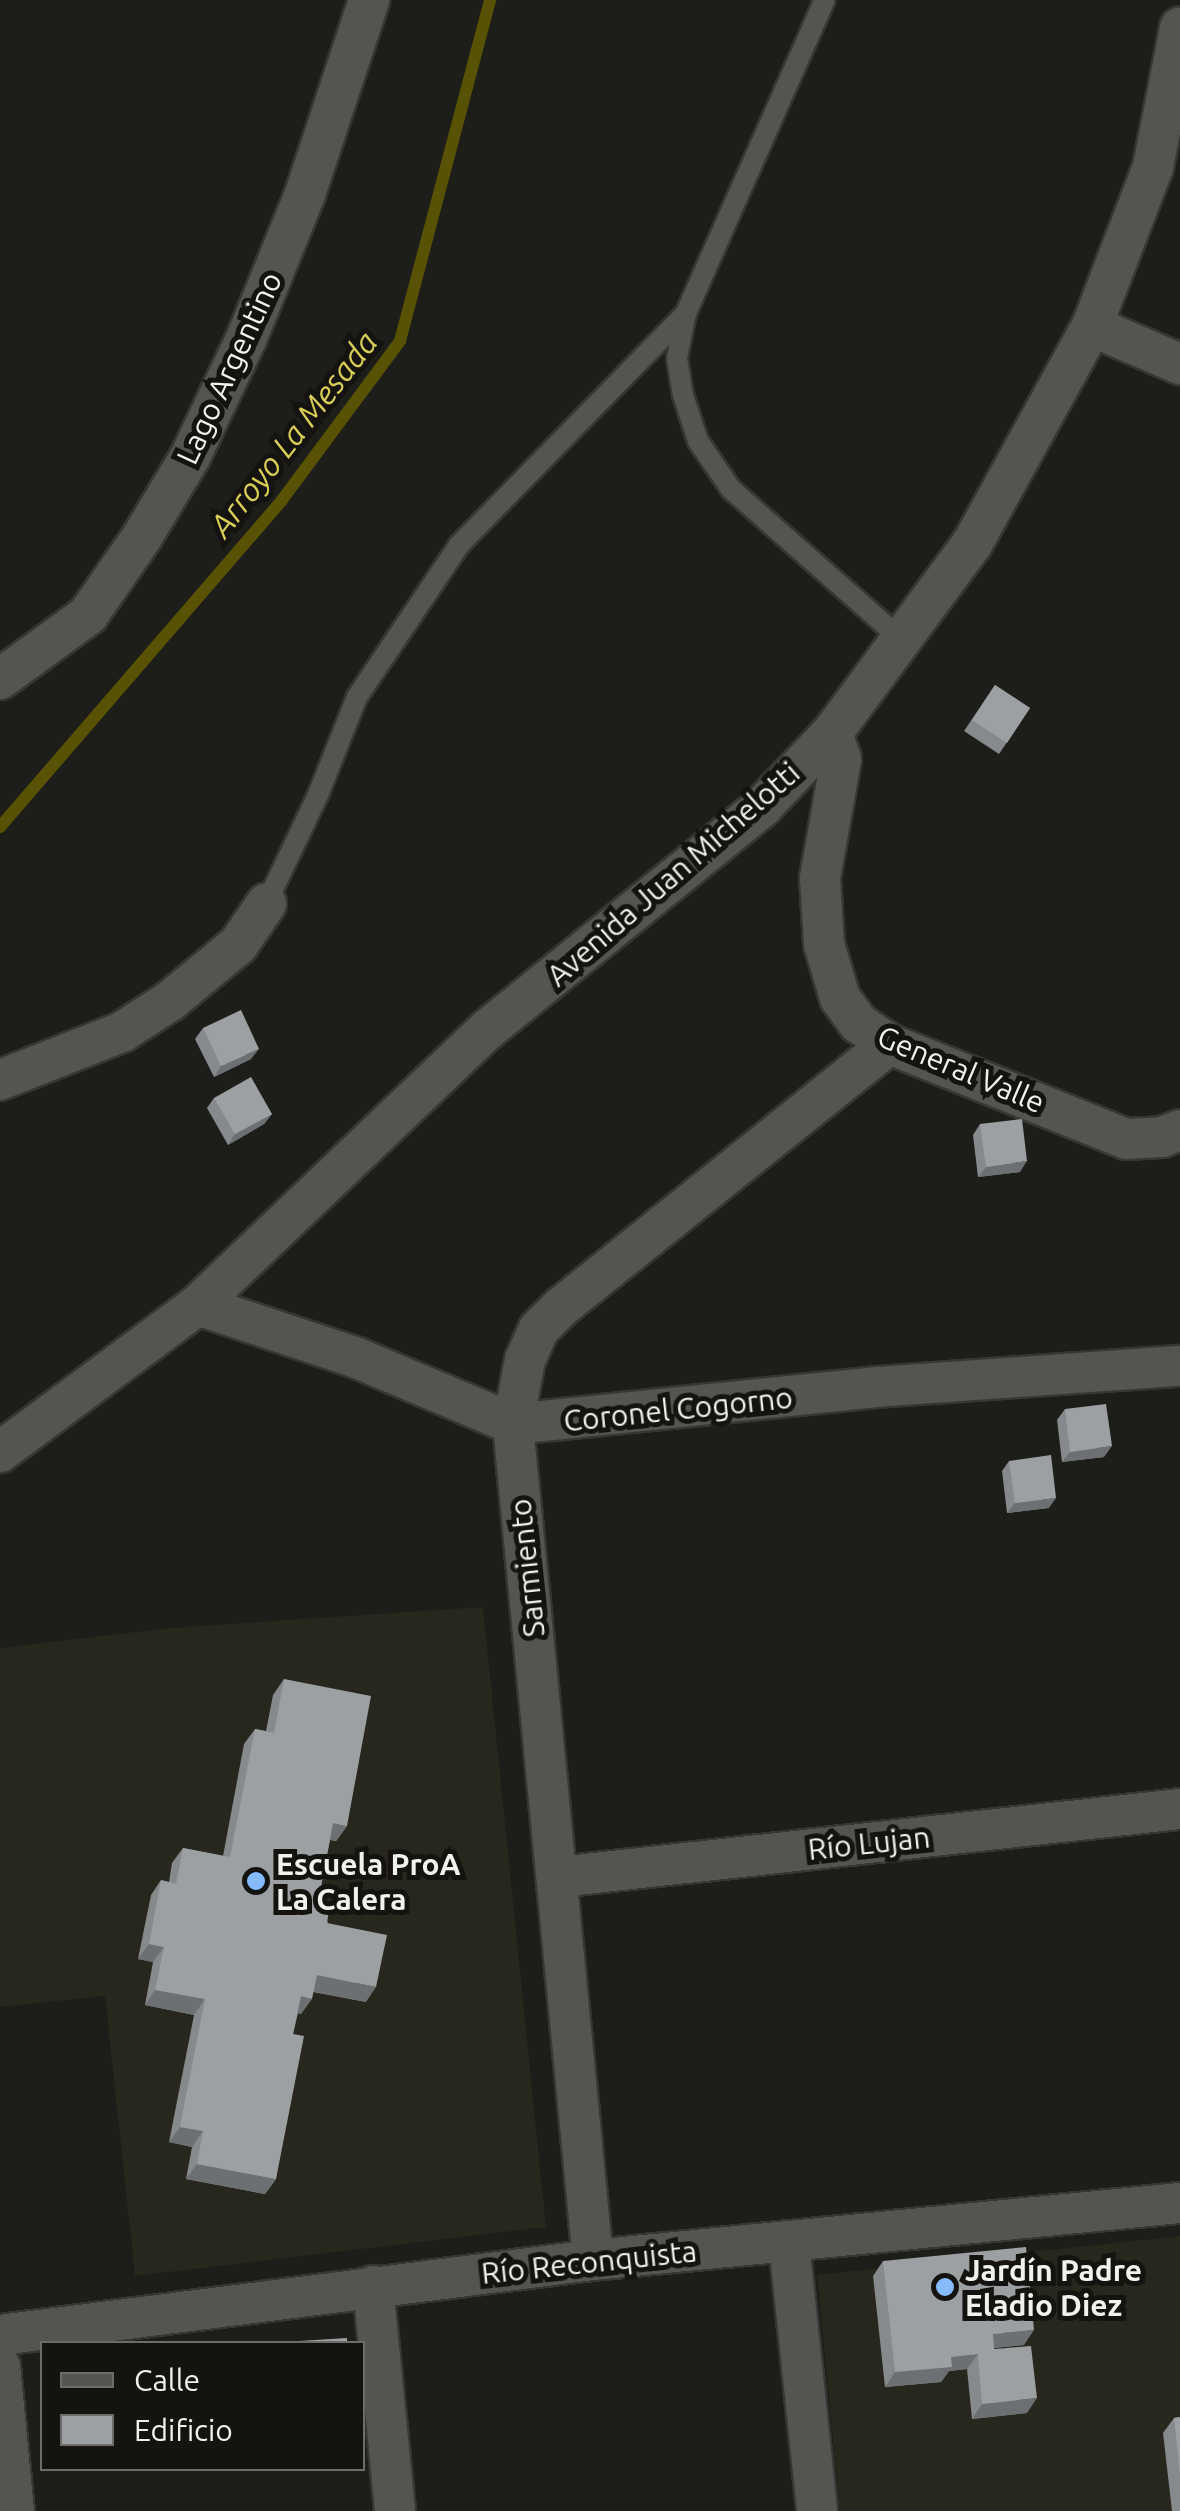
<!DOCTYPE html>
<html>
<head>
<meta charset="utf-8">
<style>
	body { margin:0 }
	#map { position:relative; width:1180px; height:2511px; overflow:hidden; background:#1d1d19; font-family:Ubuntu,sans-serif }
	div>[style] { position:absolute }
	.built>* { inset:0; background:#28271e }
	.stream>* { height:12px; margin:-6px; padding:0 6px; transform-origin:6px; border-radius:6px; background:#585205 }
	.roads { filter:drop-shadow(2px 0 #363634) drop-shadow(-2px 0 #363634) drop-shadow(0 2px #363634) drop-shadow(0 -2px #363634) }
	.service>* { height:20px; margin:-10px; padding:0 10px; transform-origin:10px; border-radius:10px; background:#555450 }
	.minor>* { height:40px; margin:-20px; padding:0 20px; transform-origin:20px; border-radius:20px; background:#555450 }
	.wall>* { inset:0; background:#868a8c }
	.shaded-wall>* { inset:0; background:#6d7072 }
	.building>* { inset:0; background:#9ca0a3 }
	.dots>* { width:28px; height:28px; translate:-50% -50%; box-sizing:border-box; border:5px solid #141310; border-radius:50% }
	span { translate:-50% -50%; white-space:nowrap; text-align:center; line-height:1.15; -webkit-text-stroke:10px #141310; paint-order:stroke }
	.street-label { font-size:30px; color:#f1f1ee }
	.poi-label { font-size:30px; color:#f1f1ee; font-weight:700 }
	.left { translate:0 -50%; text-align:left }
	.water-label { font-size:32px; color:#d9ce56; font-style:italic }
	.legend { position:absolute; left:40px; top:2341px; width:325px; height:130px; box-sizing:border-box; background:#141310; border:2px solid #6c6c69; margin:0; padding:12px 18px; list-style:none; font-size:30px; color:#f1f1ee }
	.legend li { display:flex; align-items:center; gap:20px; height:50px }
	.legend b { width:50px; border:2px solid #6c6c69 }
</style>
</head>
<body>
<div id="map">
	<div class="built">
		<div style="clip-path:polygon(483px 1607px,546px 2227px,135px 2276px,105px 1996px,0 2007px,0 1648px,170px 1628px)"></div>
		<div style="clip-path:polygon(1180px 2236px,1180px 2511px,840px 2511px,817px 2275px)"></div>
	</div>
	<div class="stream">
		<div style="left:0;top:827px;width:432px;rotate:-49.2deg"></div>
		<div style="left:282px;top:500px;width:198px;rotate:-53.4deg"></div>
		<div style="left:400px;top:341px;width:353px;rotate:-75.2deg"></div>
	</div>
	<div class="roads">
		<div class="service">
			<div style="left:686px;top:313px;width:46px;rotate:101.3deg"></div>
			<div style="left:677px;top:358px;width:37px;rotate:81deg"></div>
			<div style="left:683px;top:395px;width:48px;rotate:71.9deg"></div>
			<div style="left:698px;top:441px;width:58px;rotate:55.5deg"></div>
			<div style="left:731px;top:489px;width:228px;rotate:41.4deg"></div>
			<div style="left:266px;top:904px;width:121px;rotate:-64.5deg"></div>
			<div style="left:318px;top:795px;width:105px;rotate:-68.3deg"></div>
			<div style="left:357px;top:697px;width:183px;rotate:-56.1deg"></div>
			<div style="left:459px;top:545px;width:325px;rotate:-45.6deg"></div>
			<div style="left:686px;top:313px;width:342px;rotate:-66.1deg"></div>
		</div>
		<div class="minor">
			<div style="left:1092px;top:326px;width:96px;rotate:23.4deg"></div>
			<div style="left:0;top:679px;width:109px;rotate:-36deg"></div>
			<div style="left:88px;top:615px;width:95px;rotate:-55.3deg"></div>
			<div style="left:142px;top:537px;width:93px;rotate:-59deg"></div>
			<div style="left:190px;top:457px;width:133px;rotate:-64.6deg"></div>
			<div style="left:247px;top:337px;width:154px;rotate:-67.9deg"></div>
			<div style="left:305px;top:194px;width:204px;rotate:-71.7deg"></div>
			<div style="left:832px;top:733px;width:28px;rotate:71deg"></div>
			<div style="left:841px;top:759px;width:121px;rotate:100deg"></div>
			<div style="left:820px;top:878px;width:66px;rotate:86.5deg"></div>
			<div style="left:824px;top:944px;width:56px;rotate:73.5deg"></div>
			<div style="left:840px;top:998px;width:31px;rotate:54deg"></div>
			<div style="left:858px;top:1023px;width:37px;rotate:34deg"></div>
			<div style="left:889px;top:1044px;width:255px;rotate:21.8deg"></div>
			<div style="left:1126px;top:1139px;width:36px;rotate:-3deg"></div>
			<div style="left:1162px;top:1137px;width:19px;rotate:-21deg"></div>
			<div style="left:0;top:1080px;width:131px;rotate:-21.5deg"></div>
			<div style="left:122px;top:1032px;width:57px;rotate:-32.9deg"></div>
			<div style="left:170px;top:1001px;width:88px;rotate:-39.5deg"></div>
			<div style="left:238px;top:945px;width:50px;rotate:-55.7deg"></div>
			<div style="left:198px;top:1305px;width:168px;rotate:18.4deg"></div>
			<div style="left:357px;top:1358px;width:169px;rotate:22.9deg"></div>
			<div style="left:513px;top:1424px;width:365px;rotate:-5.8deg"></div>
			<div style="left:876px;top:1387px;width:305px;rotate:-4deg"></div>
			<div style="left:0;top:1452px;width:247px;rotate:-36.6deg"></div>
			<div style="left:198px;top:1305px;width:400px;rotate:-43.6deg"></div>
			<div style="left:488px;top:1029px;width:353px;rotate:-39deg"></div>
			<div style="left:762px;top:807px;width:102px;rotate:-46.6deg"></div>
			<div style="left:832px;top:733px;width:235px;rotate:-53.5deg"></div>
			<div style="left:972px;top:544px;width:249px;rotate:-61.2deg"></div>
			<div style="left:1092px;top:326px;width:170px;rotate:-69deg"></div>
			<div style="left:1153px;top:167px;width:142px;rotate:-79deg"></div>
			<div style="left:558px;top:1877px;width:626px;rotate:-6.24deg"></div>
			<div style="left:789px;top:2243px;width:269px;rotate:84deg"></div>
			<div style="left:593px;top:2260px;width:840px;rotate:-95.47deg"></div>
			<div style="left:513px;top:1424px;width:65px;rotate:-79.4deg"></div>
			<div style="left:525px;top:1360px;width:34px;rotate:-66deg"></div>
			<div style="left:539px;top:1329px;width:30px;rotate:-45deg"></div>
			<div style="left:560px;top:1308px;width:422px;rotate:-38.7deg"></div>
			<div style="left:373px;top:2286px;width:226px;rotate:84.4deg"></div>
			<div style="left:0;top:2335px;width:598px;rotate:-7.21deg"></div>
			<div style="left:593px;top:2260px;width:590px;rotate:-5.55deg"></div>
			<div style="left:0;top:2366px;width:146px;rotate:84.5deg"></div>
		</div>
	</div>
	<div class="wall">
		<div style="clip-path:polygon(995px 685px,1030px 708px,999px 754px,964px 731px)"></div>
		<div style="clip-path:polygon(203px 1028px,251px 1059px,214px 1077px,195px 1039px)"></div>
		<div style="clip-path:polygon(214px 1098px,272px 1114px,264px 1124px,228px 1145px,207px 1108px)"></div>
		<div style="clip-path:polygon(980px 1124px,1020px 1172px,978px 1177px,973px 1135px)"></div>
		<div style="clip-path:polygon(1065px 1409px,1104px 1457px,1062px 1462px,1057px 1420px)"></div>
		<div style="clip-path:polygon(1009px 1461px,1049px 1508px,1007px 1513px,1002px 1471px)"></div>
		<div style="clip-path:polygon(284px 1679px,347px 1826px,336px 1841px,330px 1840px,318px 1902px,366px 2002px,313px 1992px,301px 2014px,298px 2013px,293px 2034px,276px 2179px,265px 2194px,186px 2179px,192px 2147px,169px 2142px,194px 2015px,145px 2005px,153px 1962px,138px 1959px,151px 1895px,161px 1880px,169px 1882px,172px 1863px,183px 1848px,223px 1856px,244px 1744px,255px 1729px,266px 1731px,273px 1695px)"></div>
		<div style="clip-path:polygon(883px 2261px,1024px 2345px,994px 2348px,1027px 2413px,972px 2419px,967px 2369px,949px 2371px,941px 2382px,885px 2387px,873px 2276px)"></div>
		<div style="clip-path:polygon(1180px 2417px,1180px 2511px,1172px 2511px,1163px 2433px,1174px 2418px)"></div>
	</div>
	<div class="shaded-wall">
		<div style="clip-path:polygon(259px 1049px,251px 1059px,214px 1077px,221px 1066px)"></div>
		<div style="clip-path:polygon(272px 1114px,264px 1124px,228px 1145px,235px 1134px)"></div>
		<div style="clip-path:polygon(1027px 1161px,1020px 1172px,978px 1177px,986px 1167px)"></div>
		<div style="clip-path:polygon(1112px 1446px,1104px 1457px,1062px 1462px,1070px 1452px)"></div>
		<div style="clip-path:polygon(1056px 1498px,1049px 1508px,1007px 1513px,1015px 1503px)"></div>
		<div style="clip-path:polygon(333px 1823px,347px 1826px,336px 1841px,322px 1838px)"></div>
		<div style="clip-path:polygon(149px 1944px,164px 1947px,153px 1962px,138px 1959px)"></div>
		<div style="clip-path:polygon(317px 1975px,376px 1987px,366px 2002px,306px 1990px)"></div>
		<div style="clip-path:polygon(155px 1990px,205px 1999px,194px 2015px,145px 2005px)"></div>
		<div style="clip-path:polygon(301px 1996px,312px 1999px,301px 2014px,290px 2012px)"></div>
		<div style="clip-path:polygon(180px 2127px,203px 2131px,192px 2147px,169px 2142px)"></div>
		<div style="clip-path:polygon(197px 2164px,276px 2179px,265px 2194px,186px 2179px)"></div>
		<div style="clip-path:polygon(1034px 2330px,1024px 2345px,982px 2349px,993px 2334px)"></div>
		<div style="clip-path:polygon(978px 2354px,967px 2369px,949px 2371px,941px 2382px,885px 2387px,895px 2372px,951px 2357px)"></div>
		<div style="clip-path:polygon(1037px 2398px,1027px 2413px,972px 2419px,982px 2404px)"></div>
	</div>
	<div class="building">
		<div style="clip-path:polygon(995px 685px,1030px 708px,1007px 743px,972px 720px)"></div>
		<div style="clip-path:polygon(241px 1010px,259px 1049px,221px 1066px,203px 1028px)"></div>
		<div style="clip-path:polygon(251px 1077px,272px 1114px,235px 1134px,214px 1098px)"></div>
		<div style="clip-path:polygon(1022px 1119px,1027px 1161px,986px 1167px,980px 1124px)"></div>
		<div style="clip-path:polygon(1106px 1404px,1112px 1446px,1070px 1452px,1065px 1409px)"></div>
		<div style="clip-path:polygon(1051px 1455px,1056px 1498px,1015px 1503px,1009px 1461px)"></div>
		<div style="clip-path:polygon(284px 1679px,371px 1696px,347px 1826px,333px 1823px,318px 1902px,330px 1904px,327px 1923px,387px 1935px,376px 1987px,317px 1975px,312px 1999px,301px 1996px,293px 2034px,304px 2036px,276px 2179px,197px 2164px,203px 2131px,180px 2127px,205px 1999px,155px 1990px,164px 1947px,149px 1944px,161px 1880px,176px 1884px,183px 1848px,230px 1857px,255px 1729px,274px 1733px)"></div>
		<div style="clip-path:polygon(1026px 2247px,1034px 2330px,993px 2334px,994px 2349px,1031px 2346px,1037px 2398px,982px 2404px,978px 2354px,951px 2357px,952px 2367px,895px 2372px,883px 2261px)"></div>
		<div style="clip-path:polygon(347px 2338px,347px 2344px,300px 2344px,299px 2341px)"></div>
		<div style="clip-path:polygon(1180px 2417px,1180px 2474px,1174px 2418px)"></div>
	</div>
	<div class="dots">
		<div style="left:256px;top:1881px;background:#85bbfb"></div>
		<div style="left:945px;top:2287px;background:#85bbfb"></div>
	</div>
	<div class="street-label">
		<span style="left:229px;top:368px;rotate:-65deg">Lago Argentino</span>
		<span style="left:673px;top:874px;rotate:-41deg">Avenida Juan Michelotti</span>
		<span style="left:961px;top:1069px;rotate:23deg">General Valle</span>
		<span style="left:678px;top:1409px;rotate:-6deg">Coronel Cogorno</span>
		<span style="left:527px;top:1568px;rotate:-96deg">Sarmiento</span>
		<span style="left:869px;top:1843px;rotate:-6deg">Río Lujan</span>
		<span style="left:589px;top:2262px;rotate:-6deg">Río Reconquista</span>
	</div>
	<div class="poi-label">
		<span class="left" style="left:276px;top:1881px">Escuela ProA<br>La Calera</span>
		<span class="left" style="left:965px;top:2287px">Jardín Padre<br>Eladio Diez</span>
	</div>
	<div class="water-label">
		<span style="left:293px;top:434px;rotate:-52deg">Arroyo La Mesada</span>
	</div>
	<ul class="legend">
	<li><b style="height:12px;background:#555450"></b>Calle</li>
	<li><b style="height:28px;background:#9ca0a3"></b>Edificio</li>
	</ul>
</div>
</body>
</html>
